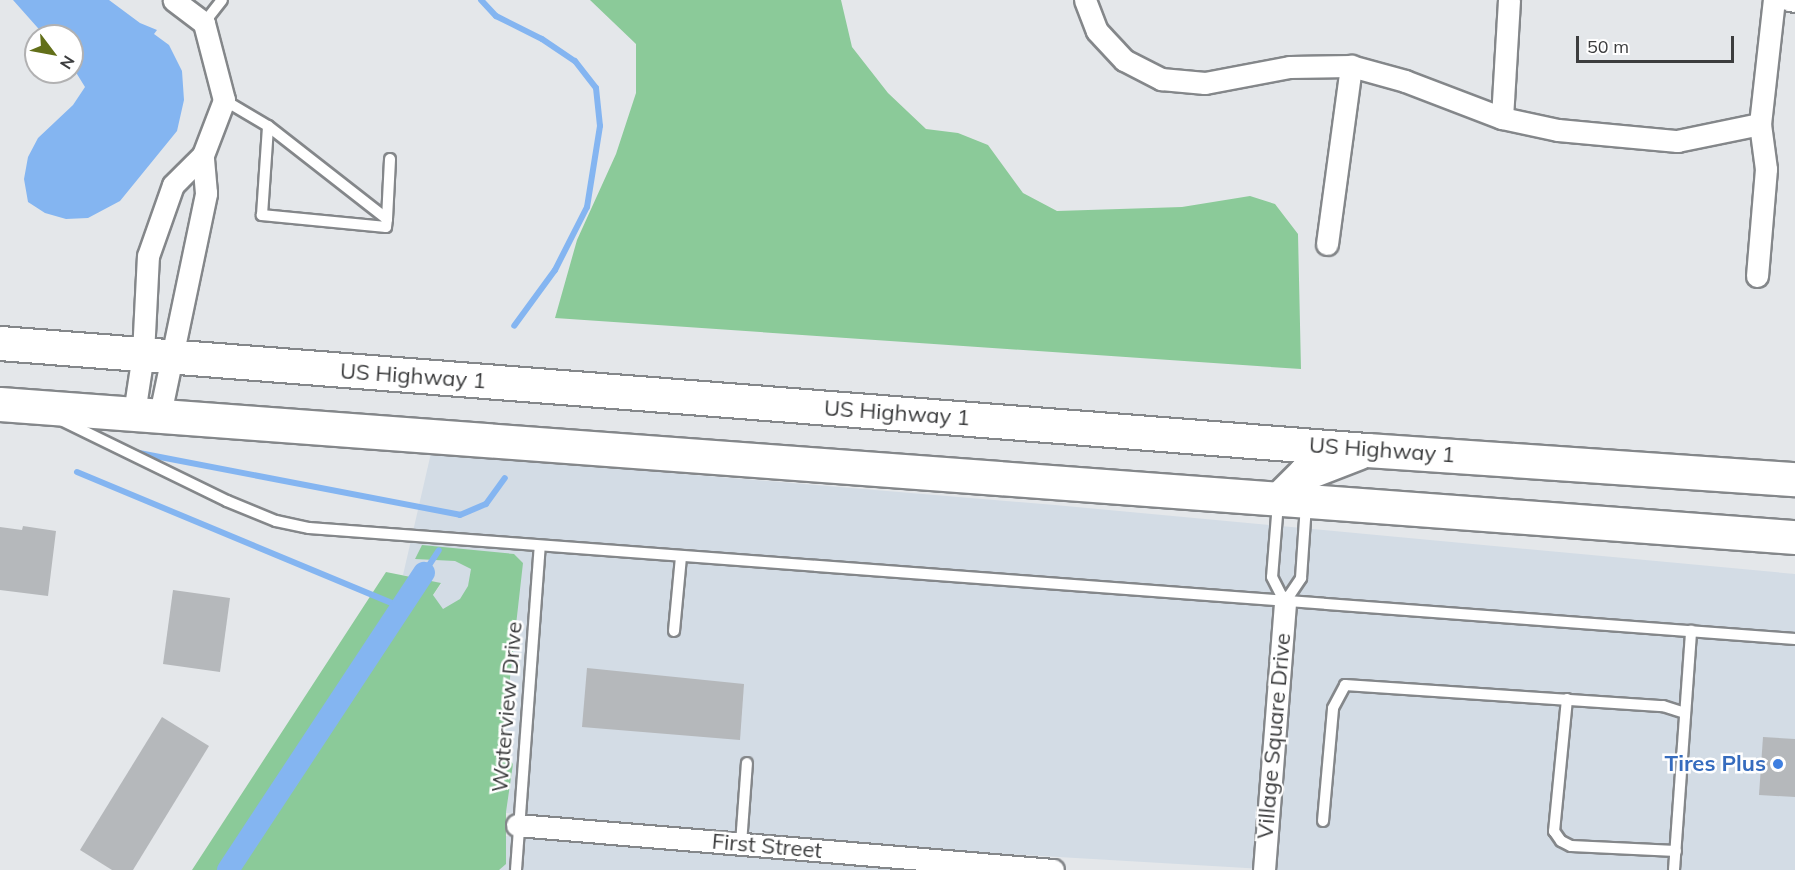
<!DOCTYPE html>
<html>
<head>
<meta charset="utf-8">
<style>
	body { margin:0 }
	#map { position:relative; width:1795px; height:870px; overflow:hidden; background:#e4e7ea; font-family:Mulish,sans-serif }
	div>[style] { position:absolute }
	.built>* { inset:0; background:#d3dce5 }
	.green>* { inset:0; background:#8bca99 }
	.water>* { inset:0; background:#84b5f1 }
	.stream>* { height:6px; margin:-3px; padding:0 3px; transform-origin:3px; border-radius:3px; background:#84b5f1 }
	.canal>* { height:22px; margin:-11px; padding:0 11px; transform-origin:11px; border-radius:11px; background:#84b5f1 }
	.building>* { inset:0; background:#b5b8bb }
	.roads { filter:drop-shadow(2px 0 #84878a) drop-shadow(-2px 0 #84878a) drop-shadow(0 2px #84878a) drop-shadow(0 -2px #84878a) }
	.service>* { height:10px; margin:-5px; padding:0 5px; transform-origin:5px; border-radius:5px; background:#fff }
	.minor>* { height:21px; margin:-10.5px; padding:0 10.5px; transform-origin:10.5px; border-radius:10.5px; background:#fff }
	.primary>* { height:33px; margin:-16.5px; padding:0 16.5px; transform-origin:16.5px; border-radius:16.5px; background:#fff }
	.dots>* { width:16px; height:16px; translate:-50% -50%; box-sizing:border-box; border:3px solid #fff; border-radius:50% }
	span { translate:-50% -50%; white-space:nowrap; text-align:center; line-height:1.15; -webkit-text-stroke:5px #fff; paint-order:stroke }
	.street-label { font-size:22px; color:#3c3d3e }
	.shop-label { font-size:22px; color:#366cbe; font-weight:700 }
	.right { translate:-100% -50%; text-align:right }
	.north { position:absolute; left:24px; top:24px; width:60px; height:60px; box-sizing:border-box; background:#fff; border:2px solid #b1b1b2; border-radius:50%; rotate:122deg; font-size:16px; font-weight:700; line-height:24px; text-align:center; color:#3c3d3e }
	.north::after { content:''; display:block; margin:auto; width:21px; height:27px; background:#626f19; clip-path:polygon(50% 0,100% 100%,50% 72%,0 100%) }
	.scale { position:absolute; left:1576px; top:36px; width:158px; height:27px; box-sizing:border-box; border:3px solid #3c3d3e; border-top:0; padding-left:8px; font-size:18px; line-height:21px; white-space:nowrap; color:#3c3d3e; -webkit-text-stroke:4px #fff; paint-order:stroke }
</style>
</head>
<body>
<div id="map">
	<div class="built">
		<div style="clip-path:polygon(431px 453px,1055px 505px,1795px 574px,1795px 870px,1279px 870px,973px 852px,506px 813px,506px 836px,922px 870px,243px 870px,441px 584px,403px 575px)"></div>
	</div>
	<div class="green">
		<div style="clip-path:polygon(590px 0,841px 0,852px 47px,888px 93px,926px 129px,958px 133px,988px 145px,1023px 193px,1057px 211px,1182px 207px,1250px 196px,1275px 204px,1298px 234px,1301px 369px,555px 318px,577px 240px,616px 154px,636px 93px,636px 44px)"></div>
		<div style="clip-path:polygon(422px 545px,514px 554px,523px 563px,502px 749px,513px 764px,506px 812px,506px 864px,499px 870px,192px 870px,386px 572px,441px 583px,433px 595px,443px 609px,460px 599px,468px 586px,471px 569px,455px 561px,415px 559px)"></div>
	</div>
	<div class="water">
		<div style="clip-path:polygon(13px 0,109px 0,140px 23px,157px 30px,154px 34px,169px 45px,182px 71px,184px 100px,177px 131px,120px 201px,88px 218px,66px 219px,45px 213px,28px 202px,24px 179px,28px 157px,38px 138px,73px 105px,85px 87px,72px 66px,72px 36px,45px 36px)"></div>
	</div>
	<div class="stream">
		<div style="left:481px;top:0;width:22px;rotate:47deg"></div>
		<div style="left:496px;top:16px;width:51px;rotate:26.6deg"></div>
		<div style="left:542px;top:39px;width:40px;rotate:34deg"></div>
		<div style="left:575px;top:61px;width:34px;rotate:52deg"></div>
		<div style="left:596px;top:88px;width:38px;rotate:84deg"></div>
		<div style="left:600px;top:126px;width:82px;rotate:99.1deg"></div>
		<div style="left:587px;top:207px;width:71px;rotate:116.9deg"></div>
		<div style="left:555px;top:270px;width:69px;rotate:126.2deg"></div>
		<div style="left:134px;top:452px;width:332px;rotate:10.9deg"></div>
		<div style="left:460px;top:515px;width:28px;rotate:-23deg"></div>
		<div style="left:486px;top:504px;width:32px;rotate:-54deg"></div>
		<div style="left:77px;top:472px;width:351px;rotate:22.6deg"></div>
		<div style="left:424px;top:573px;width:27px;rotate:-57deg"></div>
	</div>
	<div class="canal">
		<div style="left:228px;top:870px;width:356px;rotate:-56.6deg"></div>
	</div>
	<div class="building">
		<div style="clip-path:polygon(23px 526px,56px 531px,48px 596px,0 590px,0 527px,22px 530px)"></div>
		<div style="clip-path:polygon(173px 590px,230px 598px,220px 672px,163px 664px)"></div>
		<div style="clip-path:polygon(587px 668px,744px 684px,740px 740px,582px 727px)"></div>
		<div style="clip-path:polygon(162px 717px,209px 746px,133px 870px,112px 870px,80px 850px)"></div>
		<div style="clip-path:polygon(1763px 737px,1795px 739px,1795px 797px,1759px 795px)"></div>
	</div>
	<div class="roads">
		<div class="service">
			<div style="left:204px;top:23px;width:29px;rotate:-52deg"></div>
			<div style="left:224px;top:100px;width:51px;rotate:30.6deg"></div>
			<div style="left:268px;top:126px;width:151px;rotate:38deg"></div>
			<div style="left:387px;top:219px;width:8px;rotate:97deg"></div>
			<div style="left:386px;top:227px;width:125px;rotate:-174.5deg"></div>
			<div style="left:262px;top:215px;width:89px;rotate:-86.1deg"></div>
			<div style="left:387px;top:219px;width:60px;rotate:-87.1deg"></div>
			<div style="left:59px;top:419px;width:187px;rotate:26deg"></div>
			<div style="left:227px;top:501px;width:53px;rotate:22.2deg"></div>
			<div style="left:276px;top:521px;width:34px;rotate:12deg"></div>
			<div style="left:309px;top:528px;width:1490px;rotate:4.27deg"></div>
			<div style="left:1278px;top:503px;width:74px;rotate:94.6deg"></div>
			<div style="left:1272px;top:577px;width:28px;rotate:63deg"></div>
			<div style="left:1285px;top:602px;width:29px;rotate:-56deg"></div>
			<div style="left:1301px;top:578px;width:73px;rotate:-86.1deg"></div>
			<div style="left:674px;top:631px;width:74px;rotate:-84.6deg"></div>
			<div style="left:1567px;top:699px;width:133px;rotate:95.6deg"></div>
			<div style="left:1554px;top:831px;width:12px;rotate:55deg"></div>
			<div style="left:1561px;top:841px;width:11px;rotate:27deg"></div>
			<div style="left:1571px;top:846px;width:105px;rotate:2.7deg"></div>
			<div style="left:1323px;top:821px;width:113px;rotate:-84.9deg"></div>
			<div style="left:1333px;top:708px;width:26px;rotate:-62deg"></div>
			<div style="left:1345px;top:685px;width:319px;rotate:3.8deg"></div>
			<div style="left:1663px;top:706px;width:23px;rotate:18deg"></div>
			<div style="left:741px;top:844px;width:81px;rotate:-85.8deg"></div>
			<div style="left:516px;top:870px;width:324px;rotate:-85.8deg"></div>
			<div style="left:1674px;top:870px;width:240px;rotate:-85.9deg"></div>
		</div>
		<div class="minor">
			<div style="left:1085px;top:0;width:33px;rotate:69deg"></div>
			<div style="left:1097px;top:31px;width:40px;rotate:47deg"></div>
			<div style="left:1124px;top:60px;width:42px;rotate:27.2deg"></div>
			<div style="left:1161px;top:79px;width:44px;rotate:5.2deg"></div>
			<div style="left:1205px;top:83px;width:86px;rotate:-10.7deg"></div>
			<div style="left:1290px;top:67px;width:61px;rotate:-0.9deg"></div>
			<div style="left:1351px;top:66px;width:56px;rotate:15.5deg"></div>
			<div style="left:1405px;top:81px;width:104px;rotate:20.9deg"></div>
			<div style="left:1502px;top:118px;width:57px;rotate:12.1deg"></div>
			<div style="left:1558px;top:130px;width:120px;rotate:5.3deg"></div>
			<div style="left:1677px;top:141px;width:85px;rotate:-11.6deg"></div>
			<div style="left:1789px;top:0;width:6px;rotate:9deg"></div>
			<div style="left:1502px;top:118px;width:118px;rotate:-86.6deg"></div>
			<div style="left:1327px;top:244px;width:180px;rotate:-82.3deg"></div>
			<div style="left:1757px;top:276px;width:107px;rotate:-85.2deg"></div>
			<div style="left:1766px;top:169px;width:45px;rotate:-97.6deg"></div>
			<div style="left:1760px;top:124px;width:125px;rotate:-83.6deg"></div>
			<div style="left:134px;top:413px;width:60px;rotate:-81.3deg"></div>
			<div style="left:143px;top:354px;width:98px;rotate:-87.1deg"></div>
			<div style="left:148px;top:256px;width:75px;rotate:-70.6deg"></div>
			<div style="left:173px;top:185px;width:42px;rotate:-45deg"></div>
			<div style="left:203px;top:155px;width:59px;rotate:-69.1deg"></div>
			<div style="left:224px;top:100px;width:80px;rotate:-104.6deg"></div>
			<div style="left:204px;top:23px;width:38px;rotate:-143deg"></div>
			<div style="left:160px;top:414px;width:226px;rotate:-78.2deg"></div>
			<div style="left:206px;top:193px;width:38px;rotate:-95deg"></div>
			<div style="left:517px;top:825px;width:538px;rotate:4.8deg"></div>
			<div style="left:1264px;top:870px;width:269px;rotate:-85.5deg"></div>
		</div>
		<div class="primary">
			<div style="left:0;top:343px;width:1371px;rotate:4.48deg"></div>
			<div style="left:1367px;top:450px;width:429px;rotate:3.9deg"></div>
			<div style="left:0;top:404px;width:1800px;rotate:4.24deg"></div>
			<div style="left:1279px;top:499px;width:37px;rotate:-45deg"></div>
			<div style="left:1305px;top:473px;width:56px;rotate:-21deg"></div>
		</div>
	</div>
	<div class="dots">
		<div style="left:1778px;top:764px;background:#3f7fe0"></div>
	</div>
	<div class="street-label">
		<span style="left:413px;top:376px;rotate:4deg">US Highway 1</span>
		<span style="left:897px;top:413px;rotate:4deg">US Highway 1</span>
		<span style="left:1382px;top:450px;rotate:4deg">US Highway 1</span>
		<span style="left:507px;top:707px;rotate:-85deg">Waterview Drive</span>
		<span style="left:1274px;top:736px;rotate:-85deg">Village Square Drive</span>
		<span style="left:767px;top:846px;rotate:5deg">First Street</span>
	</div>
	<div class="shop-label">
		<span class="right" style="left:1766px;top:764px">Tires Plus</span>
	</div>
	<div class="north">N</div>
	<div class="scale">50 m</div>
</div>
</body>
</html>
